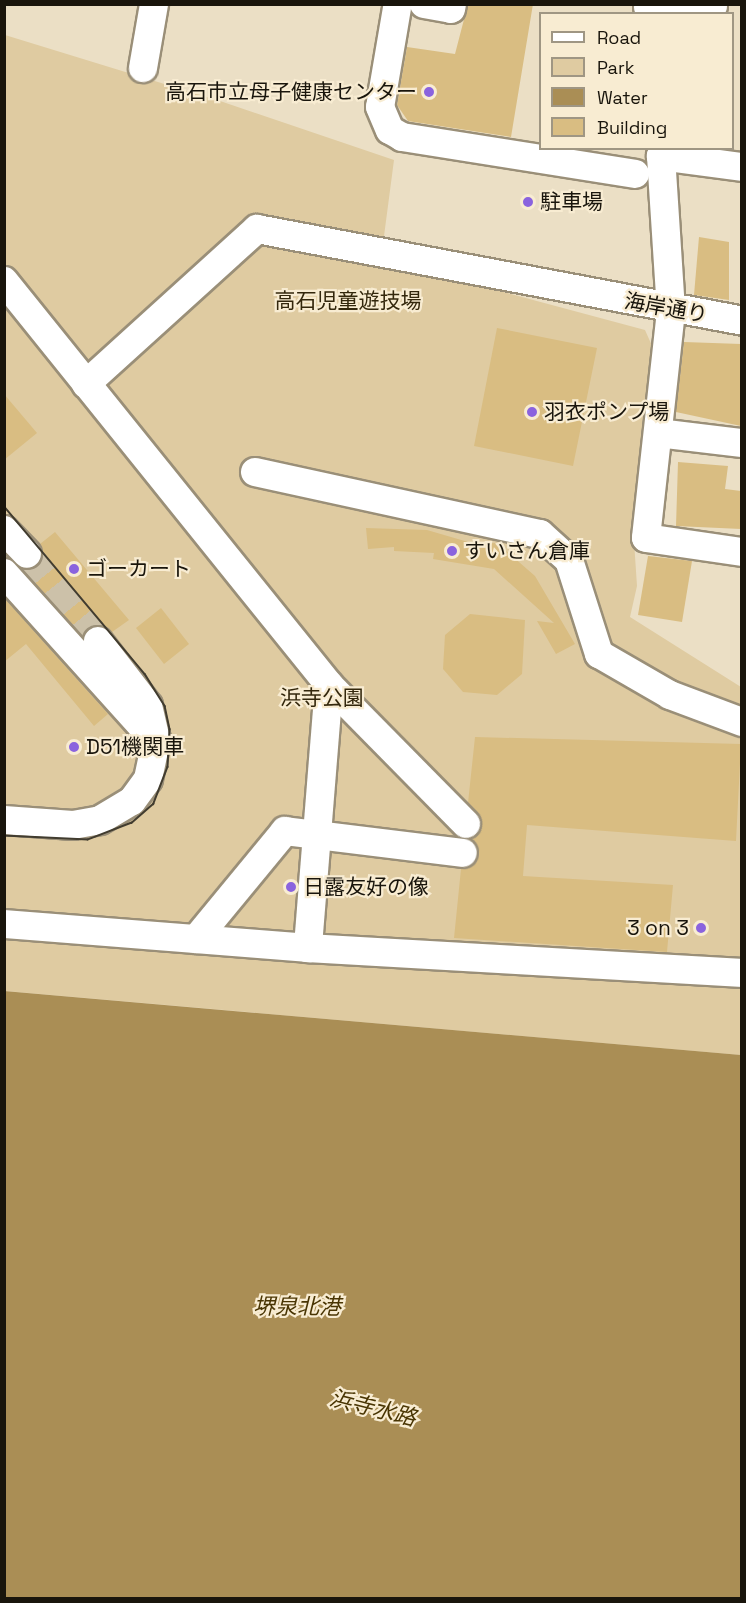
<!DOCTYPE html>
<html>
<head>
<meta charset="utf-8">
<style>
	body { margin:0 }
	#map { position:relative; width:746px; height:1603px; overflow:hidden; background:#ebdfc5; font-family:"Space Grotesk","Noto Sans JP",sans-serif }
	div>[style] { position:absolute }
	.green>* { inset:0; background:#dfcba1 }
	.water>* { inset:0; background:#aa8e55 }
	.building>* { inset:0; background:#d9bd82 }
	.minor-tunnel>* { height:28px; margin-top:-14px; transform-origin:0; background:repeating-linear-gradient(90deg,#ccc1a9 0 28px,transparent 0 42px) }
	.roads { filter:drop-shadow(2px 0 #9a8f78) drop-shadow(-2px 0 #9a8f78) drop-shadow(0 2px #9a8f78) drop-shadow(0 -2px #9a8f78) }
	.minor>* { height:28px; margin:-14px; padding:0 14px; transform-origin:14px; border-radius:14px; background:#fff }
	.tram>* { height:1.5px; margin:-0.75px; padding:0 0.75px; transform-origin:0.75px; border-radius:0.75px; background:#413c2f }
	.dots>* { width:16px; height:16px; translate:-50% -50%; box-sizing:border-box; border:3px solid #f8ecd2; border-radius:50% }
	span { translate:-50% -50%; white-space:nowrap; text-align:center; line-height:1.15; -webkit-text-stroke:4.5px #f8ecd2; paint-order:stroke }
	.poi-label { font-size:21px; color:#19150c }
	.right { translate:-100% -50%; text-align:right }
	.left { translate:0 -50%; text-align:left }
	.park-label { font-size:21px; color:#33270c }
	.street-label { font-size:21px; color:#19150c }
	.water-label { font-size:22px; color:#493503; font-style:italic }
	.frame { position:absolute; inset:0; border:6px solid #19150c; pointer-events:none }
	.legend { position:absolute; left:539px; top:12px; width:195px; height:138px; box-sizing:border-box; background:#f8ecd2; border:2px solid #9f9683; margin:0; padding:8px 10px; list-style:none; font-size:18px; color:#19150c }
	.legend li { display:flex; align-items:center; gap:12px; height:30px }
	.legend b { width:30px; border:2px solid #9f9683 }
</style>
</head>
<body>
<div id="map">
	<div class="green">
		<div style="clip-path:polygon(5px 35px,223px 102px,394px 160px,381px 259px,645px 330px,653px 348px,634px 541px,637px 586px,630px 617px,741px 687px,741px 1055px,5px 991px)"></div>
	</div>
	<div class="water">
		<div style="clip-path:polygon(4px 991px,741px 1055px,741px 1598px,5px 1598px)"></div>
	</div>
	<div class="building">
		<div style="clip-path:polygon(468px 4px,533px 4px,511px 137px,408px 121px,397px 105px,407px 47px,455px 54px)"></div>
		<div style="clip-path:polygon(699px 237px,729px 242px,729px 300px,694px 295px)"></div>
		<div style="clip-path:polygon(497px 328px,597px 348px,573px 466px,474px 446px)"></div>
		<div style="clip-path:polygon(684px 342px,741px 344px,741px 426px,676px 412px)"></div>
		<div style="clip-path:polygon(4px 394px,37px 433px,4px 460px)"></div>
		<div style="clip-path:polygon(678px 462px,728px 466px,725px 489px,741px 491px,741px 529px,676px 526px)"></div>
		<div style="clip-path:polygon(366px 528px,427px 530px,475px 544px,497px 543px,535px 576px,575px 644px,556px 654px,537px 621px,554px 623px,494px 569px,433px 559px,434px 553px,394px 551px,394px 547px,368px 549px)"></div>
		<div style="clip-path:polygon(55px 532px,129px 620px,112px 632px,95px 625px,83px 636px,23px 570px,39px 565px,43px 558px,40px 544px)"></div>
		<div style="clip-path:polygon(648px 556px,692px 561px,682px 622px,638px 615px)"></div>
		<div style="clip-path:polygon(4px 598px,108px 714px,94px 726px,26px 644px,4px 662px)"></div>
		<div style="clip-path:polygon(161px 608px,189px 644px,164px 664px,136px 628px)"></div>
		<div style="clip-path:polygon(470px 614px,525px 620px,522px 674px,497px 695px,463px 692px,443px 669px,445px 635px)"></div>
		<div style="clip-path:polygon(475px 737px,741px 744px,736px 841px,527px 825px,523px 876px,673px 885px,667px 952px,454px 938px,461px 869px,476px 863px,479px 854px,472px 839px,482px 829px,482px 820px,468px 803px)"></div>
	</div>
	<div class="minor-tunnel">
		<div style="left:27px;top:554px;width:112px;rotate:50.8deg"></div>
	</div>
	<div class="roads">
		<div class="minor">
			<div style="left:424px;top:4px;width:27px;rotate:10deg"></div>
			<div style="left:451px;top:9px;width:5px;rotate:-79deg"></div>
			<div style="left:648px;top:7px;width:65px;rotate:-0.9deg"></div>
			<div style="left:397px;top:8px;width:100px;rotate:99.7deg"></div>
			<div style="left:380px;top:107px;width:25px;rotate:67deg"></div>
			<div style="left:390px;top:130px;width:14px;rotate:30deg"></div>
			<div style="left:402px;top:137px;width:236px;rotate:9deg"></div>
			<div style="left:143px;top:68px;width:65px;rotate:-80.2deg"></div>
			<div style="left:742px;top:167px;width:82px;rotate:-172.3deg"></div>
			<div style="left:661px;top:156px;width:155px;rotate:86.3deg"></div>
			<div style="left:671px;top:311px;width:228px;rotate:96.3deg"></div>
			<div style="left:646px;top:538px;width:97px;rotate:8.3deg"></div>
			<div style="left:4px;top:281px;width:518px;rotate:51.18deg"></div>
			<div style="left:329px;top:685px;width:264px;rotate:94.6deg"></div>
			<div style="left:86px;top:384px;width:231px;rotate:-42.2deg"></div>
			<div style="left:257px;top:229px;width:494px;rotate:10.7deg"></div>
			<div style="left:658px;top:433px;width:85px;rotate:6.8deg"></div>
			<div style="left:255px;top:472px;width:292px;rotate:12.3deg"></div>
			<div style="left:540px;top:534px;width:39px;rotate:42deg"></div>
			<div style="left:569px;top:560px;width:99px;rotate:72.3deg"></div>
			<div style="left:599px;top:654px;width:82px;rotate:30deg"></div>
			<div style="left:670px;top:695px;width:77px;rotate:20.6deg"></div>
			<div style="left:4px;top:530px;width:33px;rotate:46deg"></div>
			<div style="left:4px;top:573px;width:203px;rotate:48deg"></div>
			<div style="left:329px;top:685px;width:195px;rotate:45.4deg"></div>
			<div style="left:4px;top:820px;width:69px;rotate:4.1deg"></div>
			<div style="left:73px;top:825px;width:27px;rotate:-10deg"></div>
			<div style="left:100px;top:820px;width:37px;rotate:-31deg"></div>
			<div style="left:132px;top:801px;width:27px;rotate:-54deg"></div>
			<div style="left:148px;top:779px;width:40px;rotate:-78deg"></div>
			<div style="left:156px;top:740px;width:35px;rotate:-103deg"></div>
			<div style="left:148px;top:706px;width:82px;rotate:-127.6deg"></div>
			<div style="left:4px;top:924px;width:305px;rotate:4.5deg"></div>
			<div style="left:308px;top:948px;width:435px;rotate:3.3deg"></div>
			<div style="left:196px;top:939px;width:140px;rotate:-50.5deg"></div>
			<div style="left:285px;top:831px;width:179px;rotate:7deg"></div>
		</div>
	</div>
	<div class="tram">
		<div style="left:4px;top:506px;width:219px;rotate:50deg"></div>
		<div style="left:145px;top:674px;width:38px;rotate:58deg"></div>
		<div style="left:165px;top:706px;width:24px;rotate:78deg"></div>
		<div style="left:170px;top:729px;width:38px;rotate:93deg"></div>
		<div style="left:168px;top:767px;width:40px;rotate:111deg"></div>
		<div style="left:154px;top:804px;width:29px;rotate:139deg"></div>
		<div style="left:132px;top:823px;width:47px;rotate:158.9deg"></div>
		<div style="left:88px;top:840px;width:84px;rotate:-177.3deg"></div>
	</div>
	<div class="dots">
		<div style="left:429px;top:92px;background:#8a63de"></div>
		<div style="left:528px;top:202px;background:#8a63de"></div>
		<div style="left:532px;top:412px;background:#8a63de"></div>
		<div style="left:452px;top:551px;background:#8a63de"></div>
		<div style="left:74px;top:569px;background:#8a63de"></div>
		<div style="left:74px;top:747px;background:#8a63de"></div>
		<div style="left:291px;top:887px;background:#8a63de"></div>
		<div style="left:701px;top:928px;background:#8a63de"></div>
	</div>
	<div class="poi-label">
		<span class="right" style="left:417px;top:92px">高石市立母子健康センター</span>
		<span class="left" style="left:540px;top:202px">駐車場</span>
		<span class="left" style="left:544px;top:412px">羽衣ポンプ場</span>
		<span class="left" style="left:464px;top:551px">すいさん倉庫</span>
		<span class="left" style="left:86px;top:569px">ゴーカート</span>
		<span class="left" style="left:86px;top:747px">D51機関車</span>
		<span class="left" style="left:303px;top:887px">日露友好の像</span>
		<span class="right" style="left:689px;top:928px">3 on 3</span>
	</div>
	<div class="park-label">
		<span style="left:348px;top:301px">高石児童遊技場</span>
		<span style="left:322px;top:698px">浜寺公園</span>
	</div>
	<div class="street-label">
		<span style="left:666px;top:308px;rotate:10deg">海岸通り</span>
	</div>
	<div class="water-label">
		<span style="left:297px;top:1307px">堺泉北港</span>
		<span style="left:373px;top:1408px;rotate:14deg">浜寺水路</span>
	</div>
	<div class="frame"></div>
	<ul class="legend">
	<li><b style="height:8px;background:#fff"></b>Road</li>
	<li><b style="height:16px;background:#dfcba1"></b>Park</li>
	<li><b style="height:16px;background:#aa8e55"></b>Water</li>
	<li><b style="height:16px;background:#d9bd82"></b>Building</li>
	</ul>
</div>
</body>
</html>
